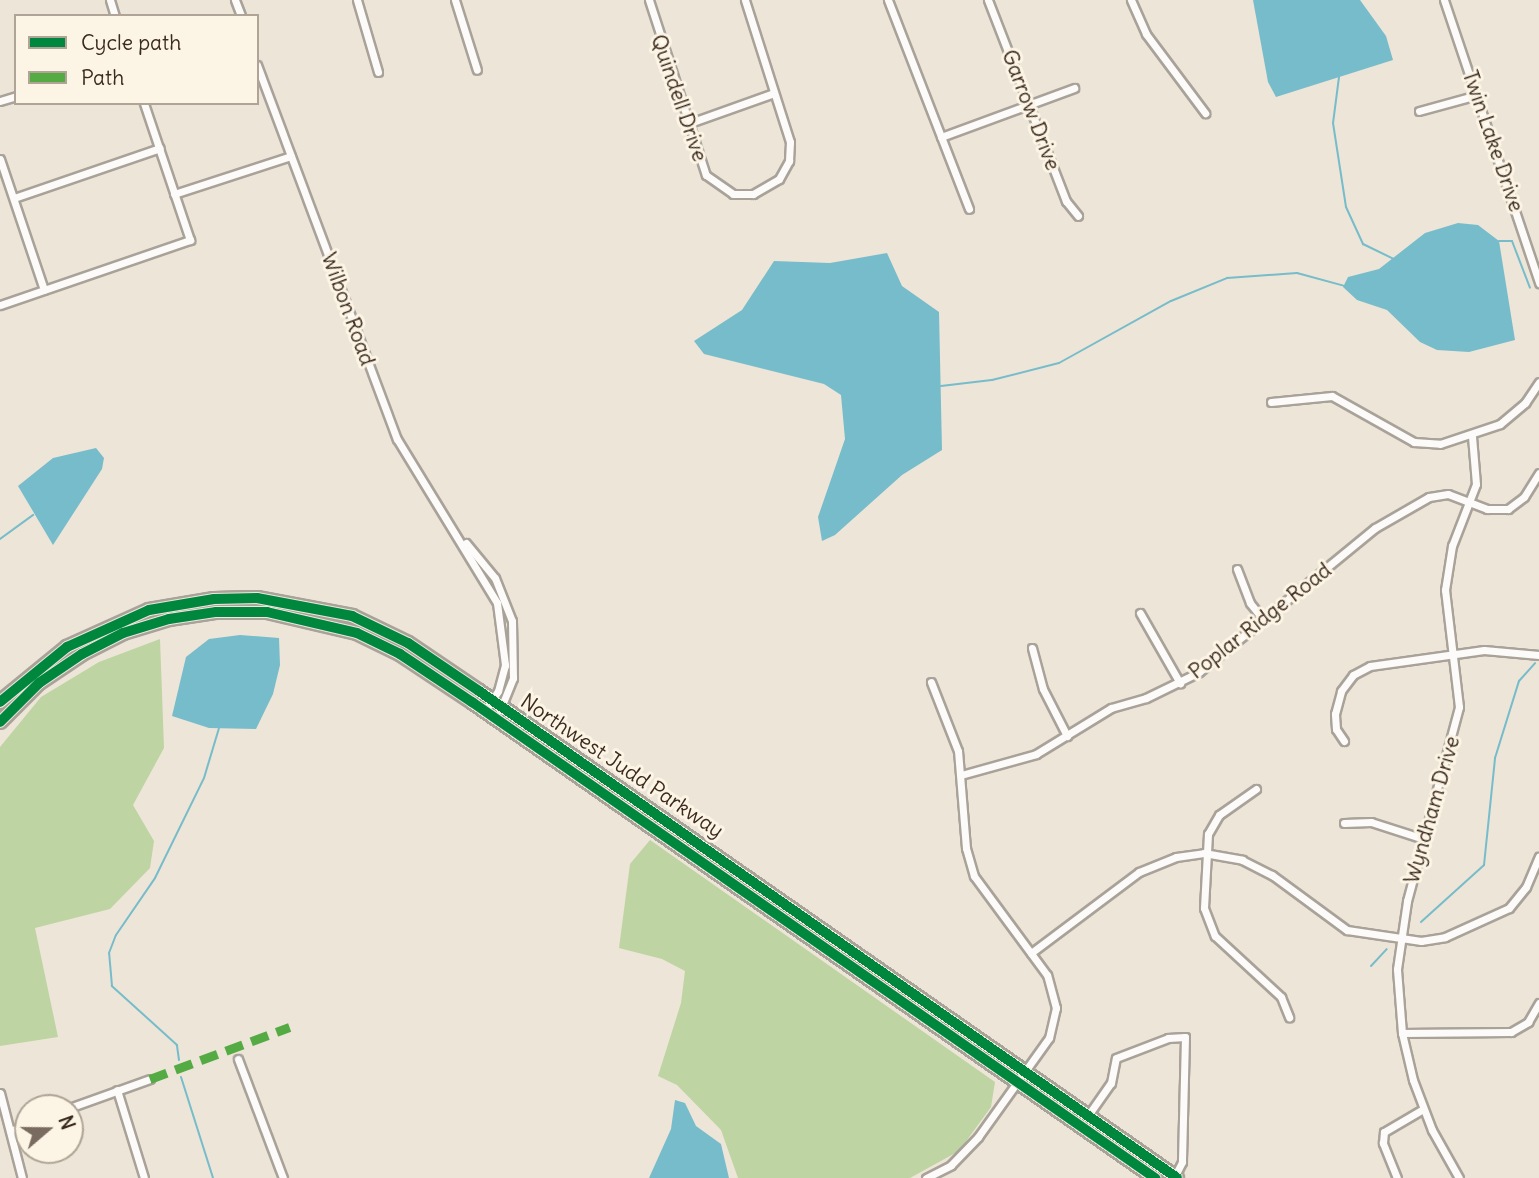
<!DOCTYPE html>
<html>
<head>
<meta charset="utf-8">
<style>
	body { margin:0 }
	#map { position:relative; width:1539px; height:1178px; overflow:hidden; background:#ede5d8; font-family:Delius,sans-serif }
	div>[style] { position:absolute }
	.green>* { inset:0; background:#bed4a2 }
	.water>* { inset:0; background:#77bcca }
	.stream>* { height:2px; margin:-1px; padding:0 1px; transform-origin:1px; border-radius:1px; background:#77bcca }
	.roads { filter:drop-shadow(2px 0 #a9a299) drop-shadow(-2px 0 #a9a299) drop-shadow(0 2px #a9a299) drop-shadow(0 -2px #a9a299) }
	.street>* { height:7px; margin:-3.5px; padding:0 3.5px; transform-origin:3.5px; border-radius:3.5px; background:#fcfbf9 }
	.highway>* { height:12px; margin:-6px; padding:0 6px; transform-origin:6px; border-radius:6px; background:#efe6de }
	.quiet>* { height:9px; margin-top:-4.5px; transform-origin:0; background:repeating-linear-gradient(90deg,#55ab43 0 18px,transparent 0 27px) }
	.cycleway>* { height:10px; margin:-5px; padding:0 5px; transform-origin:5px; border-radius:5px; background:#00873e }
	span { translate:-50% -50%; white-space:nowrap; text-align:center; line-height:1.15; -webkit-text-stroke:6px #fcf5e5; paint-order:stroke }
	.street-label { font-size:21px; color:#3b2a1e }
	.legend { position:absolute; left:14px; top:14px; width:245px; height:91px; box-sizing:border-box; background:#fcf5e5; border:2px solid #afa495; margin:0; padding:9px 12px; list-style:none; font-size:21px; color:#3b2a1e }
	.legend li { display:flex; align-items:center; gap:14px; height:35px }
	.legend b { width:35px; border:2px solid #afa495 }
	.north { position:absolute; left:14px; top:1094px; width:70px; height:70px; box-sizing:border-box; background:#fcf5e5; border:2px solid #afa495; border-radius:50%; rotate:70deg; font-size:19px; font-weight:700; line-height:28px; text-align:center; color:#3b2a1e }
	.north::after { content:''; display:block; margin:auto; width:24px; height:32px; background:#796b5f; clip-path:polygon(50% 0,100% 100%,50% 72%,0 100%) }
</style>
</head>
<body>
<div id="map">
	<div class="green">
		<div style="clip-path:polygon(160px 639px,164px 748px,133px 805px,154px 841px,150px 868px,110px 909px,35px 928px,58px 1037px,0 1046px,0 747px,41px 697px,99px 662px)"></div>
		<div style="clip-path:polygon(650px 840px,995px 1082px,991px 1107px,959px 1151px,910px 1178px,738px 1178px,721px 1130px,677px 1085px,658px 1076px,681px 1003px,685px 971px,662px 959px,619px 948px,630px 864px)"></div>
	</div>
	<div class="water">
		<div style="clip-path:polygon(1253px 0,1360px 0,1386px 36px,1393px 60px,1276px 97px,1268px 82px)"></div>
		<div style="clip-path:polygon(1458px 223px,1478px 225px,1499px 241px,1515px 340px,1469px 352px,1437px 350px,1420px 342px,1387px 310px,1357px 300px,1343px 287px,1348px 277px,1379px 269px,1425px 233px)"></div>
		<div style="clip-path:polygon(887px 253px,902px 286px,939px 312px,942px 450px,902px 475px,835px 535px,822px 541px,818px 517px,845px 439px,841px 395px,824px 384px,704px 354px,694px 341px,742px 310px,774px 261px,830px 263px)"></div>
		<div style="clip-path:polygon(96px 448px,104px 458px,102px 469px,53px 545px,18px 486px,53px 458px)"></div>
		<div style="clip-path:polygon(240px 635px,279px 638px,280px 665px,273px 694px,256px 729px,209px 728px,172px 716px,186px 657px,209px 639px)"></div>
		<div style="clip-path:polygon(675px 1100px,685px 1103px,696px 1126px,721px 1144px,729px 1178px,649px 1178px,671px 1129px)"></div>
	</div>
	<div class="stream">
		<div style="left:1339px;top:77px;width:46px;rotate:97.4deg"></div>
		<div style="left:1333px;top:123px;width:85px;rotate:81.2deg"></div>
		<div style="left:1346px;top:207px;width:41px;rotate:65.3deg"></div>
		<div style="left:1363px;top:244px;width:34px;rotate:26deg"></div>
		<div style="left:1499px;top:241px;width:13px"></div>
		<div style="left:1512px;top:241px;width:50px;rotate:69deg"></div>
		<div style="left:941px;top:386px;width:51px;rotate:-6.7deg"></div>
		<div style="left:992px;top:380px;width:69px;rotate:-14.2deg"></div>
		<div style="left:1059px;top:363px;width:128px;rotate:-29deg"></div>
		<div style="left:1171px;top:301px;width:61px;rotate:-22.3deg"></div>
		<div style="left:1227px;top:278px;width:70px;rotate:-4.1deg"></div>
		<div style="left:1297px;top:273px;width:50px;rotate:15.2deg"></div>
		<div style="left:0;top:539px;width:41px;rotate:-36deg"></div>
		<div style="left:1421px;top:922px;width:85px;rotate:-42.1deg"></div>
		<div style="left:1484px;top:865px;width:108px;rotate:-84.1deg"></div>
		<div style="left:1495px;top:758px;width:81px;rotate:-72.7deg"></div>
		<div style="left:1519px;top:681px;width:24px;rotate:-48deg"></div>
		<div style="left:1371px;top:966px;width:23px;rotate:-47deg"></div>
		<div style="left:179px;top:1060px;width:15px;rotate:-98deg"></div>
		<div style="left:177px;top:1045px;width:88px;rotate:-137.8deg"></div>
		<div style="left:112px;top:986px;width:33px;rotate:-95deg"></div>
		<div style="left:109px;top:953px;width:19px;rotate:-69deg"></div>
		<div style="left:116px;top:935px;width:69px;rotate:-55.6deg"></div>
		<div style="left:155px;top:878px;width:111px;rotate:-63.9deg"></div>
		<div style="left:204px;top:778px;width:52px;rotate:-73.3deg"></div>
		<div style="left:181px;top:1077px;width:106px;rotate:72.4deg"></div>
	</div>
	<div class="roads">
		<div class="street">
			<div style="left:110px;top:0;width:17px;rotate:73deg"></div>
			<div style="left:235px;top:0;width:17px;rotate:69deg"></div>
			<div style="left:357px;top:0;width:75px;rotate:73.7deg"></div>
			<div style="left:455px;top:0;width:73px;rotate:72.6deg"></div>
			<div style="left:649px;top:0;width:184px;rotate:72deg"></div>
			<div style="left:706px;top:175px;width:33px;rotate:35deg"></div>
			<div style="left:733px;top:194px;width:20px"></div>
			<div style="left:753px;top:194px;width:30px;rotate:-30deg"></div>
			<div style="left:779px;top:179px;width:21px;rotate:-61deg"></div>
			<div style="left:789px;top:161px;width:19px;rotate:-87deg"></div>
			<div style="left:790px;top:142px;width:149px;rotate:-107.6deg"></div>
			<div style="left:888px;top:0;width:224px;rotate:68.8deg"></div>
			<div style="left:988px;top:0;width:216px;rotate:68.8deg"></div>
			<div style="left:1066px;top:201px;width:19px;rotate:51deg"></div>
			<div style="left:1131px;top:0;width:37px;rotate:66deg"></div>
			<div style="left:1146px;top:34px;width:99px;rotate:53.2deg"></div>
			<div style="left:1444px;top:0;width:299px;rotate:71.4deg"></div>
			<div style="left:257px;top:65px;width:399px;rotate:69.5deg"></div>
			<div style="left:397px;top:439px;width:192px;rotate:58.6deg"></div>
			<div style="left:497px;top:603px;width:63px;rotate:82.6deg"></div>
			<div style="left:505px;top:665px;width:27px;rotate:105deg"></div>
			<div style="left:498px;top:691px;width:24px;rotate:123deg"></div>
			<div style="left:0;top:101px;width:17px;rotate:-17deg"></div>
			<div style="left:1419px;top:111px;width:60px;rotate:-15.4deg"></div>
			<div style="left:687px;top:124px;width:92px;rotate:-19.6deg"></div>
			<div style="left:941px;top:137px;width:142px;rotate:-20.2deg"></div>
			<div style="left:0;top:159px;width:138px;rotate:71.4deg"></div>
			<div style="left:174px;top:194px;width:123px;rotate:-18deg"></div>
			<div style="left:14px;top:198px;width:154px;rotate:-18.9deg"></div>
			<div style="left:0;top:305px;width:201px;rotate:-18.9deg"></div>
			<div style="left:190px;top:240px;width:145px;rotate:-108.6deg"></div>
			<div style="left:1271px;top:402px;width:61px;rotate:-5.6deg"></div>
			<div style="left:1332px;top:396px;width:94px;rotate:29.3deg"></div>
			<div style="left:1414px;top:442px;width:26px;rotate:4deg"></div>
			<div style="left:1440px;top:444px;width:63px;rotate:-18.4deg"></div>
			<div style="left:1500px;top:424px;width:33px;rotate:-40deg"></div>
			<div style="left:1525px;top:403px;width:25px;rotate:-56deg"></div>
			<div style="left:466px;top:543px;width:45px;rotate:50.4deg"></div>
			<div style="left:495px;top:578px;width:46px;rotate:68.4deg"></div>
			<div style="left:512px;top:621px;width:57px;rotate:89deg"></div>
			<div style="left:513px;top:678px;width:35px;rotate:112deg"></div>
			<div style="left:1237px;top:569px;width:36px;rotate:69deg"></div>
			<div style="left:1250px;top:603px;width:22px;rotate:51deg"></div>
			<div style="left:1140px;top:613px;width:81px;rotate:60.3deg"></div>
			<div style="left:1032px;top:648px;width:42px;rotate:75deg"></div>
			<div style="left:1043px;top:689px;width:53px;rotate:62.9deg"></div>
			<div style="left:1344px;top:741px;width:14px;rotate:-124deg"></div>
			<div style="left:1336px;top:729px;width:15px;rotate:-94deg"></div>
			<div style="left:1335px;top:714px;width:24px;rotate:-75deg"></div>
			<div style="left:1341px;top:691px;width:20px;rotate:-53deg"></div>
			<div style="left:1353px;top:675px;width:19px;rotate:-28deg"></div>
			<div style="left:1370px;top:666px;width:115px;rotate:-8deg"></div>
			<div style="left:1484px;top:650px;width:55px;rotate:5.2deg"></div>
			<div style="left:961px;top:775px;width:78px;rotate:-15.6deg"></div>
			<div style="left:1036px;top:754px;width:88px;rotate:-31.5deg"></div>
			<div style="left:1111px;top:708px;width:36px;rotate:-16deg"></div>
			<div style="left:1146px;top:698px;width:59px;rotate:-26.1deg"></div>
			<div style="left:1199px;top:672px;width:227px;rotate:-39.3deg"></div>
			<div style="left:1375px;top:528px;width:62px;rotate:-29.9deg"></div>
			<div style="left:1429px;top:497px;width:19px;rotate:-9deg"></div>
			<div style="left:1448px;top:494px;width:42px;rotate:21deg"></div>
			<div style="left:1487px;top:509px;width:21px"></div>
			<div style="left:1508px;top:509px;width:20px;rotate:-37deg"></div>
			<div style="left:1524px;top:497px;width:28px;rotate:-58deg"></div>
			<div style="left:1256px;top:789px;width:45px;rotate:144.9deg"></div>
			<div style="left:1219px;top:815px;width:22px;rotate:120deg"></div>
			<div style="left:1208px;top:834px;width:74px;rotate:93.1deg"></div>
			<div style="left:1204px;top:908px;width:30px;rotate:69deg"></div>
			<div style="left:1215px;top:936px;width:90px;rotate:42.7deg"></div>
			<div style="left:1281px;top:997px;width:22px;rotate:68deg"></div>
			<div style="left:1344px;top:823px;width:27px;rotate:-2deg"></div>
			<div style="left:1371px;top:822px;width:56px;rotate:17.8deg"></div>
			<div style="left:1031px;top:953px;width:135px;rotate:-36.9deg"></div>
			<div style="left:1139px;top:872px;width:40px;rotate:-22deg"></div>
			<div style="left:1176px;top:857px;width:28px;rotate:-8deg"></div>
			<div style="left:1204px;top:853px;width:39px;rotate:10deg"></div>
			<div style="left:1242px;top:860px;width:34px;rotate:27deg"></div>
			<div style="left:1272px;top:875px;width:93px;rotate:36.3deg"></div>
			<div style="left:1347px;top:930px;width:75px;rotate:8.5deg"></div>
			<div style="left:1421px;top:941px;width:24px;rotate:-9deg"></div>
			<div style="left:1445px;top:937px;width:70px;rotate:-24.4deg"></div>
			<div style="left:1509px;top:908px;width:27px;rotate:-51deg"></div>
			<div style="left:1526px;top:887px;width:33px;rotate:-67deg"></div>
			<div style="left:1402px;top:1033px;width:109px;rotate:-0.5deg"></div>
			<div style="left:1511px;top:1032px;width:20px;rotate:-30deg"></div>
			<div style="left:1528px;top:1022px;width:22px;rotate:-60deg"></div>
			<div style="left:238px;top:1059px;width:127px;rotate:69.3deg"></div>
			<div style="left:117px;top:1090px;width:92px;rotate:72.9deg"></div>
			<div style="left:0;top:1093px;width:88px;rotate:75.5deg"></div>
			<div style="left:69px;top:1108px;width:86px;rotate:-19.7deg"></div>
			<div style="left:1089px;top:1114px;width:38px;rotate:-55deg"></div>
			<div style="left:1111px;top:1083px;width:25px;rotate:-79deg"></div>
			<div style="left:1116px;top:1058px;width:56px;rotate:-21deg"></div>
			<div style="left:1168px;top:1038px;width:17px;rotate:-3deg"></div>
			<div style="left:1185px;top:1037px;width:125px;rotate:91.4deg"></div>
			<div style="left:1182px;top:1162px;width:16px;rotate:117deg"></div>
			<div style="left:10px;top:1131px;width:19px;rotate:-21deg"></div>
			<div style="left:926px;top:1178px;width:28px;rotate:-27deg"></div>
			<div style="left:951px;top:1165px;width:39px;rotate:-46deg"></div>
			<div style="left:978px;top:1137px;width:122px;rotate:-54.4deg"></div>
			<div style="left:1049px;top:1038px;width:31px;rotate:-77deg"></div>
			<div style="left:1056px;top:1008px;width:34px;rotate:-105deg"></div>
			<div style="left:1047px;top:975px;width:123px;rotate:-126.4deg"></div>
			<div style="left:974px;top:876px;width:29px;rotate:-106deg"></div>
			<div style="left:966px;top:848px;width:97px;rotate:-94.7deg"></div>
			<div style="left:958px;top:751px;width:74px;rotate:-111.4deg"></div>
			<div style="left:1397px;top:1178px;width:38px;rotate:-112deg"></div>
			<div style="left:1383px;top:1143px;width:11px;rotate:-85deg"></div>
			<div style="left:1384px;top:1132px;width:45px;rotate:-30.5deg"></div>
			<div style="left:1459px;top:1178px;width:55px;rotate:-119.4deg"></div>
			<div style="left:1432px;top:1130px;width:53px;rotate:-110.8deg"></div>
			<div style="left:1413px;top:1080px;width:48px;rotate:-103.2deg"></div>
			<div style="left:1402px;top:1033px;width:64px;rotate:-94.5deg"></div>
			<div style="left:1397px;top:969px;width:69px;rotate:-81.6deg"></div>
			<div style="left:1407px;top:901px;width:201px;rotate:-75deg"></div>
			<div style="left:1459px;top:707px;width:118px;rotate:-96.8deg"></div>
			<div style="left:1445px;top:590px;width:45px;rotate:-81deg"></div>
			<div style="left:1452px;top:546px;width:66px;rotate:-68.8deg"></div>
			<div style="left:1476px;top:484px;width:48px;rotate:-94.8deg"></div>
		</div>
		<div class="highway">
			<div style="left:0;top:702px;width:87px;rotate:-39.4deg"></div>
			<div style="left:67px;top:647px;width:90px;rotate:-24.3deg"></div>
			<div style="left:149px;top:610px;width:66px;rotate:-9.6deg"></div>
			<div style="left:214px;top:599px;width:43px;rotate:-1.3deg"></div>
			<div style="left:257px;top:598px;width:97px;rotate:10.7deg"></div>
			<div style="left:352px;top:616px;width:62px;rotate:25.7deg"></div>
			<div style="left:408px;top:643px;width:86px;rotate:34.1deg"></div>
			<div style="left:479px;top:691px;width:851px;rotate:34.9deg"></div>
			<div style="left:0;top:722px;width:55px;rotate:-45deg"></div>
			<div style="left:39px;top:683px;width:52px;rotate:-34deg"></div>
			<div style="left:82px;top:654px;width:46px;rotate:-27.1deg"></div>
			<div style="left:123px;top:633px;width:48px;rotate:-16.9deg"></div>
			<div style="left:169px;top:619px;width:48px;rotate:-8.5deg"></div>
			<div style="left:216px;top:612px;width:51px"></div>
			<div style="left:267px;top:612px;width:92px;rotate:13.1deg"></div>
			<div style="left:357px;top:633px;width:48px;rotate:26deg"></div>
			<div style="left:400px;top:654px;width:87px;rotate:33.7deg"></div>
			<div style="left:472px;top:702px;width:833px;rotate:34.87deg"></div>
		</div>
	</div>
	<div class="quiet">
		<div style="left:150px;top:1079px;width:149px;rotate:-20.4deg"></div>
	</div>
	<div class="cycleway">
		<div style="left:0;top:702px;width:87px;rotate:-39.4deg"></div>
		<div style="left:67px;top:647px;width:90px;rotate:-24.3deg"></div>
		<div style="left:149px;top:610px;width:66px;rotate:-9.6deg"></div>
		<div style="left:214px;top:599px;width:43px;rotate:-1.3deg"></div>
		<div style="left:257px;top:598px;width:97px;rotate:10.7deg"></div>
		<div style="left:352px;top:616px;width:62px;rotate:25.7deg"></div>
		<div style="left:408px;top:643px;width:86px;rotate:34.1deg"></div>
		<div style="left:479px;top:691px;width:851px;rotate:34.9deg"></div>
		<div style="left:0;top:722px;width:55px;rotate:-45deg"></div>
		<div style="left:39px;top:683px;width:52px;rotate:-34deg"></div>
		<div style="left:82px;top:654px;width:46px;rotate:-27.1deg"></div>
		<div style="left:123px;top:633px;width:48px;rotate:-16.9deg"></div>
		<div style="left:169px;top:619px;width:48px;rotate:-8.5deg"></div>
		<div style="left:216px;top:612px;width:51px"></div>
		<div style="left:267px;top:612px;width:92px;rotate:13.1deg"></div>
		<div style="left:357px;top:633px;width:48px;rotate:26deg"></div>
		<div style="left:400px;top:654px;width:87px;rotate:33.7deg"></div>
		<div style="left:472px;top:702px;width:833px;rotate:34.87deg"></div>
	</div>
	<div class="street-label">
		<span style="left:679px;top:98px;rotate:71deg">Quindell Drive</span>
		<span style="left:1031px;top:110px;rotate:69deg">Garrow Drive</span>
		<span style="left:1493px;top:141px;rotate:71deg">Twin Lake Drive</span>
		<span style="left:348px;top:309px;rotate:70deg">Wilbon Road</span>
		<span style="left:1260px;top:621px;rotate:-38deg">Poplar Ridge Road</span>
		<span style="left:622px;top:766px;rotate:34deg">Northwest Judd Parkway</span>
		<span style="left:1432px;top:810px;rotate:-74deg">Wyndham Drive</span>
	</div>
	<ul class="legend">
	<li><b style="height:9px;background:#00873e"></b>Cycle path</li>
	<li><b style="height:9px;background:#55ab43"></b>Path</li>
	</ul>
	<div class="north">N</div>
</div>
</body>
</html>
